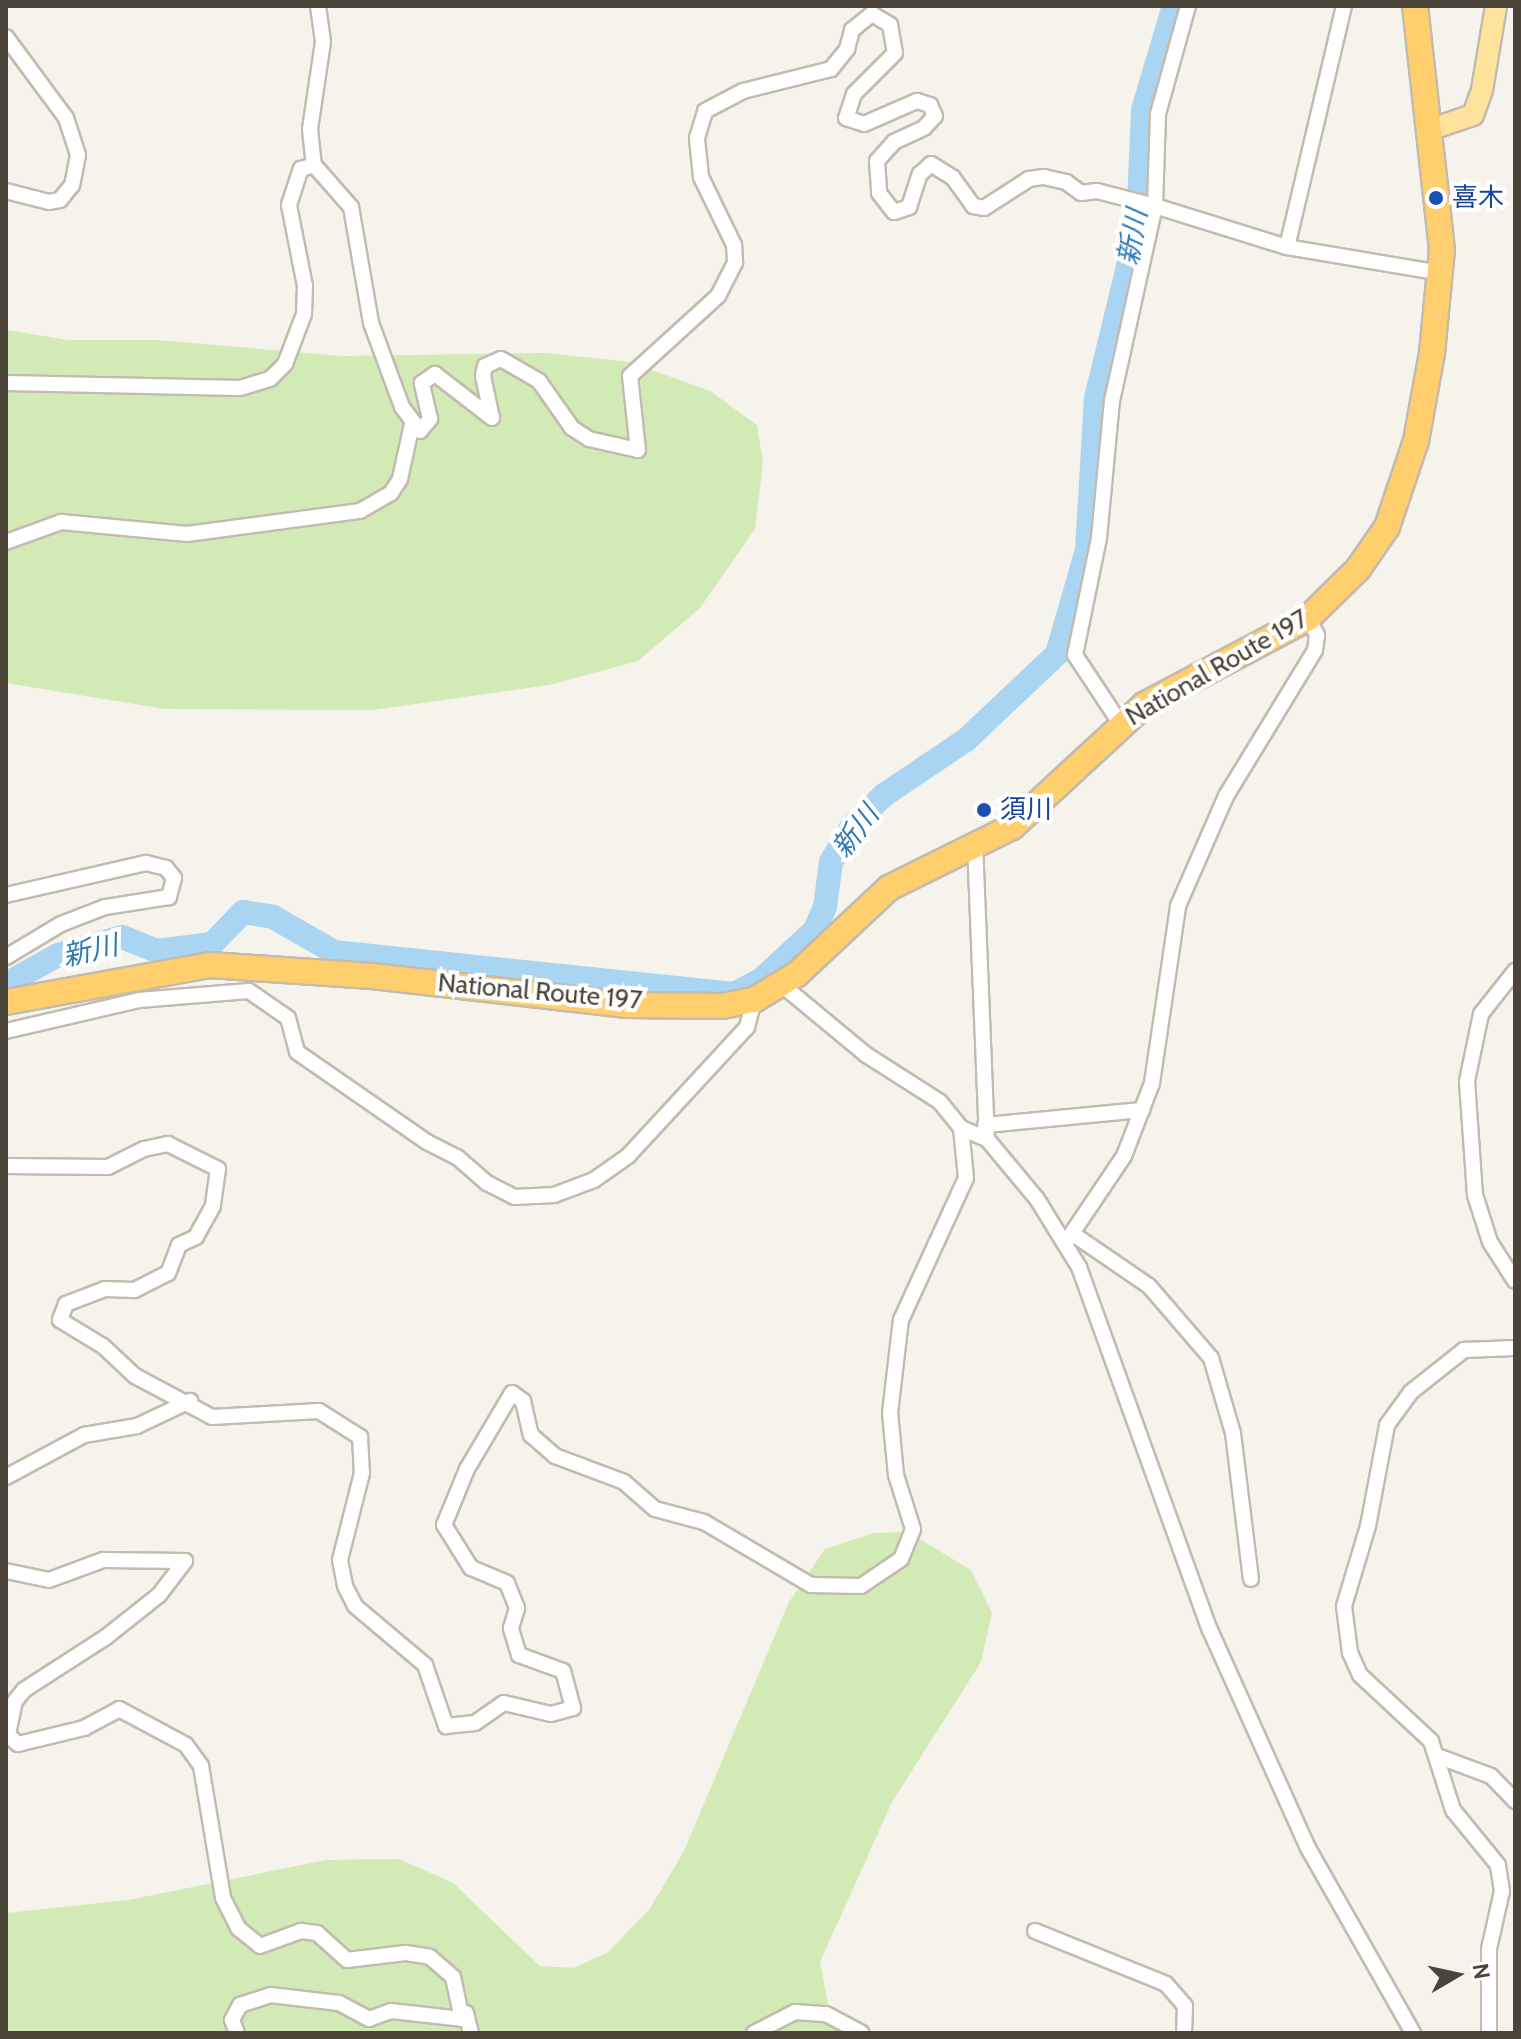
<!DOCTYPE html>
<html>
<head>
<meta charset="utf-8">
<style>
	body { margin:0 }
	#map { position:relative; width:1521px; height:2039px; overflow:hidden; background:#f6f3ec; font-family:Cabin,"Noto Sans JP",sans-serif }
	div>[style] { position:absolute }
	.green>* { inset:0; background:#d2eab5 }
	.river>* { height:24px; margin:-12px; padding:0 12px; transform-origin:12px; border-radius:12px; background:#a9d4f2 }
	.roads { filter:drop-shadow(2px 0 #c2bbae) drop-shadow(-2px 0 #c2bbae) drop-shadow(0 2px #c2bbae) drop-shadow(0 -2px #c2bbae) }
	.street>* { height:14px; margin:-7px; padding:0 7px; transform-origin:7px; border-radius:7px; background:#fff }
	.primary>* { height:20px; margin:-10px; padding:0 10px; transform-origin:10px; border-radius:10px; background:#ffe39c }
	.highway>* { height:24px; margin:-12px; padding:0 12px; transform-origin:12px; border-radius:12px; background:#ffcf6e }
	.dots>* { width:22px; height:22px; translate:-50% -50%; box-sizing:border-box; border:4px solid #fff; border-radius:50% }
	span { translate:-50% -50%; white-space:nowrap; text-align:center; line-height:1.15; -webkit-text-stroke:8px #fff; paint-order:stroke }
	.transit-label { font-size:26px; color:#164399 }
	.left { translate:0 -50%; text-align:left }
	.street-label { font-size:26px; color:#4b4439 }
	.water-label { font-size:28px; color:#2e7ab2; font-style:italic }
	.frame { position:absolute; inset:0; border:8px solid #4b4439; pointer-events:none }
	.north { position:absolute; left:1417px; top:1935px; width:80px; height:80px; -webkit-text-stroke:6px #fff; paint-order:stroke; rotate:81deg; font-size:22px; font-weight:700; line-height:32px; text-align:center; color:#4b4439 }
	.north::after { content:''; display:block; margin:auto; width:28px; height:36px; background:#4b4439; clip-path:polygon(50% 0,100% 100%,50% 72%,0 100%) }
</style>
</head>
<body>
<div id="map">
	<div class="green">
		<div style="clip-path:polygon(6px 330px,69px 340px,157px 340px,342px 356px,546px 353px,630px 362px,710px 391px,757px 425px,763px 462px,755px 529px,700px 608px,638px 661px,549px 685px,373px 710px,165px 709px,6px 683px)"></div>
		<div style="clip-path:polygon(908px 1532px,971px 1570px,992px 1613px,981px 1662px,892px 1802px,820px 1962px,829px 2009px,844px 2033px,6px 2033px,6px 1913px,128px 1900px,326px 1860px,399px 1859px,453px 1883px,540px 1966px,573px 1968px,607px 1953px,649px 1910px,684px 1851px,789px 1602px,825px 1549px,874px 1533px)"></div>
	</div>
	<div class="river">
		<div style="left:6px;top:984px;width:60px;rotate:-29.1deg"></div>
		<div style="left:58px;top:955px;width:66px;rotate:-15.7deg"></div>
		<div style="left:122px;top:937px;width:38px;rotate:22deg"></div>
		<div style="left:157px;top:951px;width:55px;rotate:-7.3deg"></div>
		<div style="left:212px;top:944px;width:45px;rotate:-45.9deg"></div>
		<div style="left:243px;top:912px;width:30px;rotate:9deg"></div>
		<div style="left:273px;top:917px;width:70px;rotate:29.8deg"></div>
		<div style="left:334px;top:952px;width:402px;rotate:6deg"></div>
		<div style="left:734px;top:994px;width:32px;rotate:-28deg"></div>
		<div style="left:762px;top:979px;width:72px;rotate:-42.8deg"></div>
		<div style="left:815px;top:930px;width:25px;rotate:-67deg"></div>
		<div style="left:825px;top:907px;width:45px;rotate:-82.4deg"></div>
		<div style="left:831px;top:862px;width:42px;rotate:-59.7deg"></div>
		<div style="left:852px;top:826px;width:45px;rotate:-44.1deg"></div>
		<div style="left:884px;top:795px;width:99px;rotate:-33.9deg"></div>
		<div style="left:966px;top:740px;width:125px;rotate:-43.4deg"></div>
		<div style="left:1057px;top:654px;width:108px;rotate:-73.9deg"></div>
		<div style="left:1087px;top:550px;width:152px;rotate:-86.6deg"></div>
		<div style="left:1096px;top:398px;width:177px;rotate:-76.3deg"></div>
		<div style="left:1138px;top:226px;width:116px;rotate:-87.5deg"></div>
		<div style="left:1143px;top:110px;width:109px;rotate:-73.4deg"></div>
	</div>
	<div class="roads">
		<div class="street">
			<div style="left:318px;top:6px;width:36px;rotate:82deg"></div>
			<div style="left:323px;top:42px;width:88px;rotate:98.5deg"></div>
			<div style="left:310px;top:129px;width:36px;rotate:84deg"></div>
			<div style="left:314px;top:165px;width:56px;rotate:48.6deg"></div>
			<div style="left:351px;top:207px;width:118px;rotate:80.2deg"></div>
			<div style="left:371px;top:323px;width:90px;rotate:69.7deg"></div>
			<div style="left:402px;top:407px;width:30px;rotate:53deg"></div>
			<div style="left:420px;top:431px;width:16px;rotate:-50deg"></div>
			<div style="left:430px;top:419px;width:37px;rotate:-103deg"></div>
			<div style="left:422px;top:383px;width:16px;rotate:-35deg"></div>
			<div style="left:435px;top:374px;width:72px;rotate:37.7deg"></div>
			<div style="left:492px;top:418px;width:43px;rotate:-102.1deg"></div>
			<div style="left:483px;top:376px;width:10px;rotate:-79deg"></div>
			<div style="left:485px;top:366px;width:17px;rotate:-24deg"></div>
			<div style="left:501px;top:359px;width:44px;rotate:30.1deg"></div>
			<div style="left:539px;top:381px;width:57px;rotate:54.9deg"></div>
			<div style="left:572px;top:428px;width:20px;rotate:33deg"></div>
			<div style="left:589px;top:439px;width:50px;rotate:12.7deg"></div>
			<div style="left:638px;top:450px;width:74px;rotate:-96.2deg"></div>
			<div style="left:630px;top:376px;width:119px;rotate:-42.3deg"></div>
			<div style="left:718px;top:296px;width:38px;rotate:-63deg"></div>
			<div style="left:735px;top:262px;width:17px;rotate:-93deg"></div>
			<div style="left:734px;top:245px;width:76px;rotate:-115.9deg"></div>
			<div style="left:701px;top:177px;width:39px;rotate:-96deg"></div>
			<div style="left:697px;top:138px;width:28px;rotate:-73deg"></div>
			<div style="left:705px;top:111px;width:43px;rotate:-27.8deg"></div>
			<div style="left:743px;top:91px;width:91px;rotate:-14deg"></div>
			<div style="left:831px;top:69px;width:26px;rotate:-51deg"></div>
			<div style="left:847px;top:49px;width:20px;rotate:-75deg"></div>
			<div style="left:852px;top:30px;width:26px;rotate:-39deg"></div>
			<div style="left:872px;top:14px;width:21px;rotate:31deg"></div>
			<div style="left:890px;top:25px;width:28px;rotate:80deg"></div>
			<div style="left:895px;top:53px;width:58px;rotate:135deg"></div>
			<div style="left:854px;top:94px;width:25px;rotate:108deg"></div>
			<div style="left:846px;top:118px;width:19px;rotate:18deg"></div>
			<div style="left:864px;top:124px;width:58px;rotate:-23.5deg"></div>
			<div style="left:917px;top:101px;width:14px;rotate:17deg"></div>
			<div style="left:930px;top:105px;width:12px;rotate:66deg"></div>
			<div style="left:935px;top:116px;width:16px;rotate:133deg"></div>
			<div style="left:924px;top:128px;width:33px;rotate:155deg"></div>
			<div style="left:894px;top:142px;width:25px;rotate:132deg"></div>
			<div style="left:877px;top:161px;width:32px;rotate:86deg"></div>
			<div style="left:879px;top:193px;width:24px;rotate:52deg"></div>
			<div style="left:894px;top:212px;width:16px;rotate:-18deg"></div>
			<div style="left:909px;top:207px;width:35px;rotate:-72deg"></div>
			<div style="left:920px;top:174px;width:15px;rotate:-42deg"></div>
			<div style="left:931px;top:164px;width:26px;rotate:32deg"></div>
			<div style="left:953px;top:178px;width:34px;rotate:54deg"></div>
			<div style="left:973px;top:206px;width:11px;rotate:10deg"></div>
			<div style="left:984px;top:208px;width:54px;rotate:-32.8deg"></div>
			<div style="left:1029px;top:179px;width:15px;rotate:-8deg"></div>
			<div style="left:1044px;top:177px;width:23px;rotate:13deg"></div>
			<div style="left:1066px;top:182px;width:19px;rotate:36deg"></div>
			<div style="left:1081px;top:193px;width:16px;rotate:-7deg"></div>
			<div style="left:1097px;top:191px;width:60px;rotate:14.5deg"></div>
			<div style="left:1155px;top:206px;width:138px;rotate:17.3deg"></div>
			<div style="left:1287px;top:247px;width:156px;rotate:9.6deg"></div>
			<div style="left:6px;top:37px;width:101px;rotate:53.5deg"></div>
			<div style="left:66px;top:118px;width:39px;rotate:72deg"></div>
			<div style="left:78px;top:155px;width:31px;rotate:101deg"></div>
			<div style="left:72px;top:185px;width:19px;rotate:129deg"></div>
			<div style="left:60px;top:200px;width:11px;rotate:170deg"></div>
			<div style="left:49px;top:202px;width:44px;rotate:-165.7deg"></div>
			<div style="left:1287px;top:247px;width:248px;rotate:-76.7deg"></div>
			<div style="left:6px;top:383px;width:234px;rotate:1.2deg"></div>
			<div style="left:240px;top:388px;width:31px;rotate:-17deg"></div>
			<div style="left:270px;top:379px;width:21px;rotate:-45deg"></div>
			<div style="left:285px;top:364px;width:53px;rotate:-69.2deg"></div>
			<div style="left:304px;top:314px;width:28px;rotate:-88deg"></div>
			<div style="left:305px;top:286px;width:83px;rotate:-101.2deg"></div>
			<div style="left:289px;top:205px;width:38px;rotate:-72deg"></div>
			<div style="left:301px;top:169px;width:14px;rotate:-17deg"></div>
			<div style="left:6px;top:542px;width:59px;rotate:-20deg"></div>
			<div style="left:61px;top:522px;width:127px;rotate:5.4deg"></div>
			<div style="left:187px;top:534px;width:175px;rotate:-7.6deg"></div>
			<div style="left:360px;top:511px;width:36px;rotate:-30deg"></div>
			<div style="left:391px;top:493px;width:17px;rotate:-57deg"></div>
			<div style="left:400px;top:479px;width:56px;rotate:-77.7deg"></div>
			<div style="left:1120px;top:723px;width:82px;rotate:-123.5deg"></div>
			<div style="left:1075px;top:655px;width:119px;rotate:-78.4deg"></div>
			<div style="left:1099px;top:538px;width:138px;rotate:-84.6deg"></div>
			<div style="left:1112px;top:401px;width:200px;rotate:-77.6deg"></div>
			<div style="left:1155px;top:206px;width:92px;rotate:-88.1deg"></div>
			<div style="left:1158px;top:114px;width:112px;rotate:-74.5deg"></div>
			<div style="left:975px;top:843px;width:296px;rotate:87.7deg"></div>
			<div style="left:987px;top:1139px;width:78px;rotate:50.2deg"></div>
			<div style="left:1037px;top:1199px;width:80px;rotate:58.3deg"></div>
			<div style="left:1079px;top:1267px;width:386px;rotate:70.2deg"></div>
			<div style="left:1210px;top:1630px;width:239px;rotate:65.8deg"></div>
			<div style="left:1308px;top:1848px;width:213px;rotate:60.4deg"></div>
			<div style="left:6px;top:895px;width:144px;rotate:-12.9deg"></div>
			<div style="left:146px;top:863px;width:21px;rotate:14deg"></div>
			<div style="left:166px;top:868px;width:13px;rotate:51deg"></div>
			<div style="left:174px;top:878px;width:20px;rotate:105deg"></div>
			<div style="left:169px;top:897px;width:65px;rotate:171.1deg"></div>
			<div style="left:105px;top:907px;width:47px;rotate:158.9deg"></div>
			<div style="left:61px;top:924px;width:64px;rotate:149deg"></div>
			<div style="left:1515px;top:971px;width:55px;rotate:128.3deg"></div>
			<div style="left:1481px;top:1014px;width:68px;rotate:101.8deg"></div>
			<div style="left:1467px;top:1081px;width:114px;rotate:86deg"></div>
			<div style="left:1475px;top:1195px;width:49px;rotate:72.3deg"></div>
			<div style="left:1490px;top:1242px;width:46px;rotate:57.3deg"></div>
			<div style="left:782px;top:985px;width:108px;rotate:39.7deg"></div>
			<div style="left:865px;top:1054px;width:89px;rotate:32.6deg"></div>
			<div style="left:940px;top:1102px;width:33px;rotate:51deg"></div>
			<div style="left:961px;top:1128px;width:28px;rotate:23deg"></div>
			<div style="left:6px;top:1031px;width:137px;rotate:-13.1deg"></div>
			<div style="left:139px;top:1000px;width:110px;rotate:-4.7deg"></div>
			<div style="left:249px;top:991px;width:47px;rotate:34.7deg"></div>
			<div style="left:288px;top:1018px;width:35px;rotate:75deg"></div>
			<div style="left:297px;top:1052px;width:158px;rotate:34.7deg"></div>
			<div style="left:427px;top:1142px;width:34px;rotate:27deg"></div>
			<div style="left:457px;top:1157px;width:40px;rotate:41deg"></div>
			<div style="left:487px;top:1183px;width:30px;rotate:27deg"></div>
			<div style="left:514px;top:1197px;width:40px;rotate:-2.9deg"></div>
			<div style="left:554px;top:1195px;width:43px;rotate:-20.6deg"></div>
			<div style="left:594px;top:1180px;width:42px;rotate:-35.2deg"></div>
			<div style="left:628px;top:1156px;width:176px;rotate:-47.3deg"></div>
			<div style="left:747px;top:1027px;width:28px;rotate:-75deg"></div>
			<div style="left:985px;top:1125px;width:158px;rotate:-5.5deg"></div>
			<div style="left:6px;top:1166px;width:102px;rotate:0.6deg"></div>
			<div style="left:108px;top:1167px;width:40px;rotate:-26.6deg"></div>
			<div style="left:144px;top:1149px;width:25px;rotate:-12deg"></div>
			<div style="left:168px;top:1144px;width:56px;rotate:26.6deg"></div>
			<div style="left:218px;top:1169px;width:37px;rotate:98deg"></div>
			<div style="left:213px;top:1206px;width:35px;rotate:119deg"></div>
			<div style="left:196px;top:1237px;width:19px;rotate:155deg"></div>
			<div style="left:179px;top:1245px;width:30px;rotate:111deg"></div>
			<div style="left:168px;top:1273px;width:38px;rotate:153deg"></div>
			<div style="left:134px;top:1290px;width:29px;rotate:-178deg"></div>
			<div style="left:105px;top:1289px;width:42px;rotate:159deg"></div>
			<div style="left:66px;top:1304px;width:17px;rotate:111deg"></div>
			<div style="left:60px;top:1320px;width:50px;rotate:31.2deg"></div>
			<div style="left:103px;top:1346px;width:44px;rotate:43.2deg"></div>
			<div style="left:135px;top:1376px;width:87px;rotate:28deg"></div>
			<div style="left:212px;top:1417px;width:107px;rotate:-3.2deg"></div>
			<div style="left:319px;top:1411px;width:49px;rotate:32.4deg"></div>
			<div style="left:360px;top:1437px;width:36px;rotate:87deg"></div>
			<div style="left:362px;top:1473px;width:90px;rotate:104.2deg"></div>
			<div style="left:340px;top:1560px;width:26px;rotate:79deg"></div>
			<div style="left:345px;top:1586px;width:22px;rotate:63deg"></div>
			<div style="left:355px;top:1606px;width:92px;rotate:40.1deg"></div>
			<div style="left:425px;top:1665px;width:65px;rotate:71deg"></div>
			<div style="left:446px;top:1726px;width:29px;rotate:-6deg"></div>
			<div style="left:475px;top:1723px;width:35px;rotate:-35deg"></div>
			<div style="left:504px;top:1703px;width:48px;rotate:13.2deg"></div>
			<div style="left:551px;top:1714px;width:23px;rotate:-15deg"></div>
			<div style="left:573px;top:1708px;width:38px;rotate:-105deg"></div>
			<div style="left:563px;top:1671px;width:47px;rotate:-160deg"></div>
			<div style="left:519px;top:1655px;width:28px;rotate:-107deg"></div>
			<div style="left:511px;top:1628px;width:21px;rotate:-73deg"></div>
			<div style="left:517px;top:1608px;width:27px;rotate:-112deg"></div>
			<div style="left:507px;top:1583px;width:39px;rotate:-157deg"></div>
			<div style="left:471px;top:1568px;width:51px;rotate:-122.1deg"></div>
			<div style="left:444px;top:1525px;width:61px;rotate:-67.7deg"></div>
			<div style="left:467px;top:1469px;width:88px;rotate:-59.4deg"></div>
			<div style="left:512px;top:1393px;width:14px;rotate:36deg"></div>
			<div style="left:523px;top:1401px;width:35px;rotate:77deg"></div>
			<div style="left:531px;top:1435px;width:32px;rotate:41deg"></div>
			<div style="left:555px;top:1456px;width:74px;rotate:20.6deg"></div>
			<div style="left:624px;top:1482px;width:41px;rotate:41.1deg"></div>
			<div style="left:655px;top:1509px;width:51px;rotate:14.9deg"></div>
			<div style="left:704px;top:1522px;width:124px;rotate:30.5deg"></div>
			<div style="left:811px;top:1585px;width:50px;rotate:1.1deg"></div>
			<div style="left:861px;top:1586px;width:48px;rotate:-34deg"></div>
			<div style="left:901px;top:1559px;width:32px;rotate:-68deg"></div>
			<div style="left:913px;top:1529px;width:57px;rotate:-107.5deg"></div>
			<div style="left:896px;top:1475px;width:62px;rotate:-95.5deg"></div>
			<div style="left:890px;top:1413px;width:94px;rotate:-83.3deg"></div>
			<div style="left:901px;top:1320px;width:156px;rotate:-65.4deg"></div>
			<div style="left:966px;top:1178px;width:50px;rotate:-95.7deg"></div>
			<div style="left:1073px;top:1234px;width:92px;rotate:34.4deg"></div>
			<div style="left:1149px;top:1286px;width:95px;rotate:49.3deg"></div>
			<div style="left:1211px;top:1358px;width:78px;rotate:73.7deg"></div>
			<div style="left:1233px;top:1433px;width:147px;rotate:83deg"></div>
			<div style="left:1066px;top:1242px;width:104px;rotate:-56deg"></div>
			<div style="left:1124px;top:1156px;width:78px;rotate:-69deg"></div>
			<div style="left:1152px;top:1083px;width:179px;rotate:-81.6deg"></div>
			<div style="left:1178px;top:906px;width:120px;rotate:-66.4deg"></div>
			<div style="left:1226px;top:796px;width:171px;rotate:-58.6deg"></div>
			<div style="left:1315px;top:650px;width:15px;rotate:-82deg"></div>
			<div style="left:1317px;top:635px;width:19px;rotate:-118deg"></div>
			<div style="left:6px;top:1477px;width:89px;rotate:-28.3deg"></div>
			<div style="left:84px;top:1435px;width:54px;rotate:-9.6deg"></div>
			<div style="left:137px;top:1426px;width:59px;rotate:-25.3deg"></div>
			<div style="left:6px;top:1571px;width:44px;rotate:11.8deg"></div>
			<div style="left:49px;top:1580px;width:58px;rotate:-20.3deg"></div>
			<div style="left:103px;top:1560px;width:82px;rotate:0.7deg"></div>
			<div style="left:185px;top:1561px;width:43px;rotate:127.4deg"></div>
			<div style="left:159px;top:1595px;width:68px;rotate:141.6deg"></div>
			<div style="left:106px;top:1637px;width:98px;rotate:147.1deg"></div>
			<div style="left:24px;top:1690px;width:14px;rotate:129deg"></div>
			<div style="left:15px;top:1701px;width:35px;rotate:102deg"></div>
			<div style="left:8px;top:1735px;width:13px;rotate:42deg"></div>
			<div style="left:18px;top:1744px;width:68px;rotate:-13.6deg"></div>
			<div style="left:84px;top:1728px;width:40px;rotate:-28deg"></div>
			<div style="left:119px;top:1709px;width:76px;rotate:28.2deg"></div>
			<div style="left:186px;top:1745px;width:26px;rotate:54deg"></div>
			<div style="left:201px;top:1766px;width:134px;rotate:80.5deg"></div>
			<div style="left:223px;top:1898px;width:34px;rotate:63deg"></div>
			<div style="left:238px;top:1928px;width:28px;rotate:39deg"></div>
			<div style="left:260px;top:1946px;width:44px;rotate:-20.1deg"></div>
			<div style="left:301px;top:1931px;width:16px;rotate:7deg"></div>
			<div style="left:317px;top:1933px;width:40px;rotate:42deg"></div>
			<div style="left:347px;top:1960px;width:59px;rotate:-6.8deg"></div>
			<div style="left:406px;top:1953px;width:24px;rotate:9deg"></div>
			<div style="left:430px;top:1957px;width:30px;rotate:41deg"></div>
			<div style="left:453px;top:1977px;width:43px;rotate:77.9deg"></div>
			<div style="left:1440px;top:1757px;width:54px;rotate:20.4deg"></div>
			<div style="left:1491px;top:1776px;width:35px;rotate:46deg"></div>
			<div style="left:1035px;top:1931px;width:141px;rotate:22deg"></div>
			<div style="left:1166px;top:1984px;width:29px;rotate:49deg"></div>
			<div style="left:1185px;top:2006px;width:27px;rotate:92deg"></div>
			<div style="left:237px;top:2033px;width:14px;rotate:-111deg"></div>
			<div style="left:232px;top:2020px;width:17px;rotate:-62deg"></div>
			<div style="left:240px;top:2005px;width:32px;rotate:-18deg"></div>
			<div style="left:270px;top:1995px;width:69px;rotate:6.6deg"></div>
			<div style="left:339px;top:2003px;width:34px;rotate:28deg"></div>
			<div style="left:369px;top:2019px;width:23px;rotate:-20deg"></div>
			<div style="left:391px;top:2011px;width:71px;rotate:6.4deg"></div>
			<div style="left:462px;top:2019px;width:7px;rotate:-56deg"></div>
			<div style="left:466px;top:2013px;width:21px;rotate:76deg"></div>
			<div style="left:754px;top:2033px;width:46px;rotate:-27.1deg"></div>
			<div style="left:795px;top:2012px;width:31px;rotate:4deg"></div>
			<div style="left:826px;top:2014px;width:40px;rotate:28deg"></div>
			<div style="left:1489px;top:2033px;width:84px;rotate:-90deg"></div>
			<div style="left:1489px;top:1949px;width:59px;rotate:-77.4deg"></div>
			<div style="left:1502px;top:1891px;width:26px;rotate:-99deg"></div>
			<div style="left:1498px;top:1865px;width:71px;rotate:-129.3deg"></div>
			<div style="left:1453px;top:1810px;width:72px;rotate:-107.7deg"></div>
			<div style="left:1431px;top:1741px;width:97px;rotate:-137.1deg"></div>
			<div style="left:1360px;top:1675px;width:24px;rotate:-114deg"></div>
			<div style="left:1350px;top:1653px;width:47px;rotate:-97.3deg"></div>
			<div style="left:1344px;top:1606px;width:84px;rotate:-73.3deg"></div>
			<div style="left:1368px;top:1526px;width:103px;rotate:-79.3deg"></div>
			<div style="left:1387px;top:1425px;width:41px;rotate:-54deg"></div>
			<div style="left:1411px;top:1392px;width:68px;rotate:-38.4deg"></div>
			<div style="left:1464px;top:1350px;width:51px;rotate:-2.2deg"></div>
		</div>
		<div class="primary">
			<div style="left:1432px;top:129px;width:43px;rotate:-18.9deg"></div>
			<div style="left:1473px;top:115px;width:27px;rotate:-70deg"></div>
			<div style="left:1482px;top:90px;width:85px;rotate:-80.5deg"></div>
		</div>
		<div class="highway">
			<div style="left:6px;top:1002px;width:207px;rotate:-10.3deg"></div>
			<div style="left:210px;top:965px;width:162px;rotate:3.9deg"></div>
			<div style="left:372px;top:976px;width:257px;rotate:6.5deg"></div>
			<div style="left:627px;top:1005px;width:95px;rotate:0.6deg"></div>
			<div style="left:722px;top:1006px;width:33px;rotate:-11deg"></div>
			<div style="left:754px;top:1000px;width:50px;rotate:-31.2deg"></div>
			<div style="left:797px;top:974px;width:126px;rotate:-43.1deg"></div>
			<div style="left:889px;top:888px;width:137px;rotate:-26.4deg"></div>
			<div style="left:1012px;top:827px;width:180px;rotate:-42.7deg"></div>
			<div style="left:1144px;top:705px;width:186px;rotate:-27.9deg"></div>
			<div style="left:1308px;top:618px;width:70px;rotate:-44.4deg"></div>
			<div style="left:1358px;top:569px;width:51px;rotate:-55.4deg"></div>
			<div style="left:1387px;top:527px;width:91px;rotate:-71.4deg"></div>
			<div style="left:1416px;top:441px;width:89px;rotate:-79.7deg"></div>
			<div style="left:1432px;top:353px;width:103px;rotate:-84.5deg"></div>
			<div style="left:1442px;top:250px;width:245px;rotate:-96.3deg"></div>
		</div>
	</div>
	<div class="dots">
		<div style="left:1436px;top:198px;background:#1a4fb4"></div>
		<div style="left:984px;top:810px;background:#1a4fb4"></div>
	</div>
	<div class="transit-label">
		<span class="left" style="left:1452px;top:198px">喜木</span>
		<span class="left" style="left:1000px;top:810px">須川</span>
	</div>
	<div class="street-label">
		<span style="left:1217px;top:668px;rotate:-30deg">National Route 197</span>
		<span style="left:540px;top:992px;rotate:5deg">National Route 197</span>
	</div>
	<div class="water-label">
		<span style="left:1132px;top:237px;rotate:-80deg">新川</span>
		<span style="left:855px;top:831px;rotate:-53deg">新川</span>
		<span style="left:90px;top:950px;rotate:-13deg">新川</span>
	</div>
	<div class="frame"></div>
	<div class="north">N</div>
</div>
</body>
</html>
